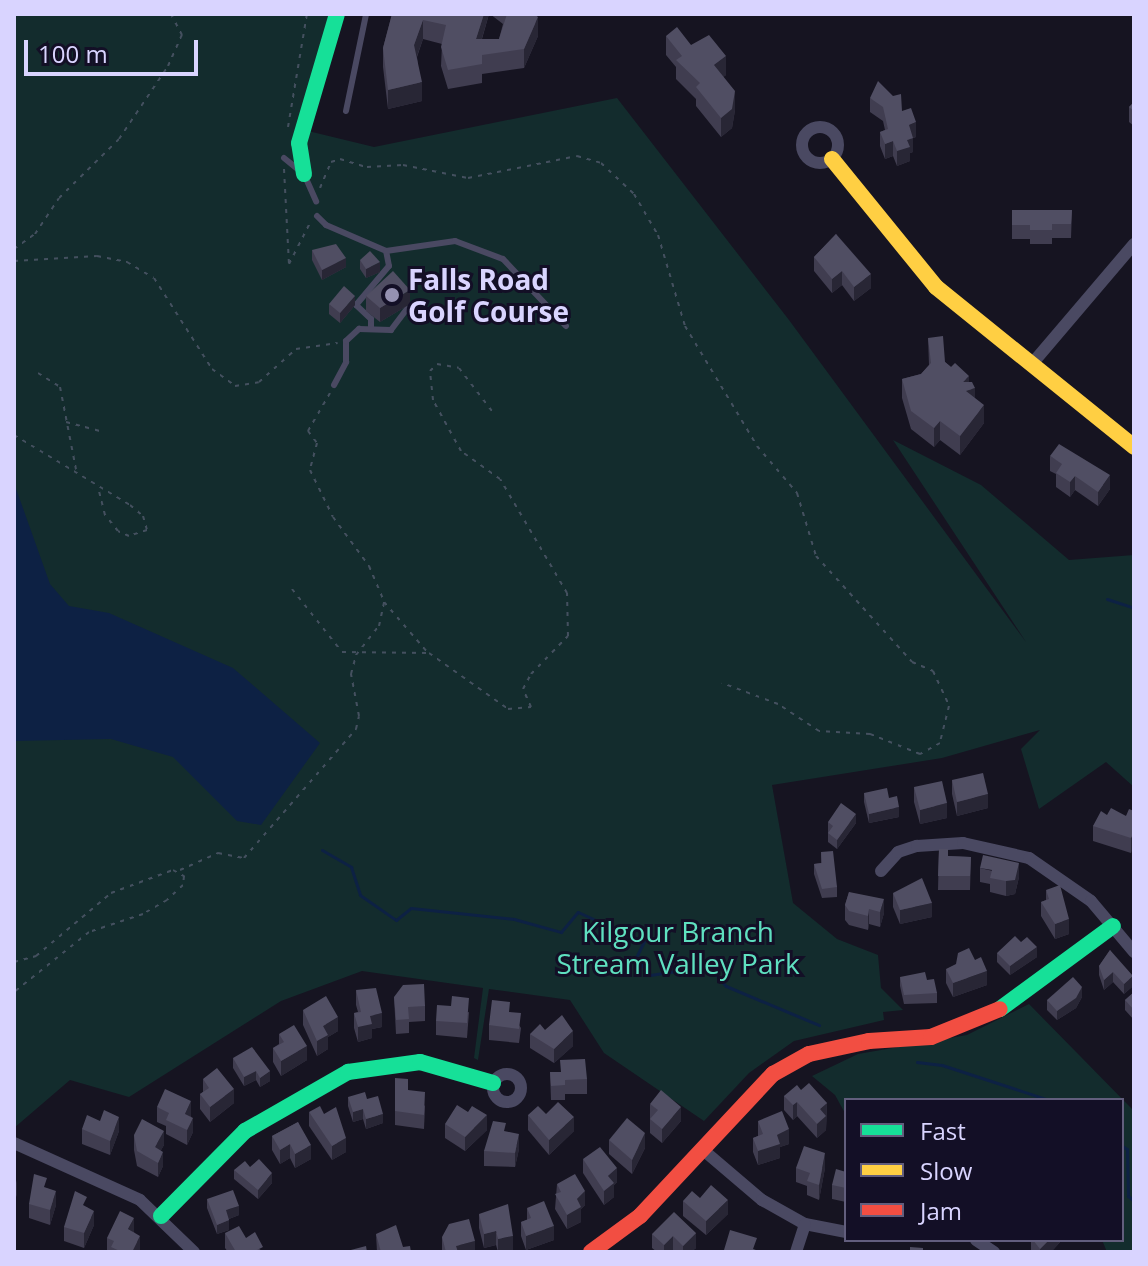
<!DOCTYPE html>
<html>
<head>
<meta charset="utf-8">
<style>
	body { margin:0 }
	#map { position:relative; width:1148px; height:1266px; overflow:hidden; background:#161421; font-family:"Open Sans",sans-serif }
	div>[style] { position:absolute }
	.green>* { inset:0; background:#132c2d }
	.water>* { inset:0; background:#0d2144 }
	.stream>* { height:3px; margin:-1.5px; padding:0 1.5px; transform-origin:1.5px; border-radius:1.5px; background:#0d2144 }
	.path>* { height:2px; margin-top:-1px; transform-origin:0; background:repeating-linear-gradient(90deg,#44505f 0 4px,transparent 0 10px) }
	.lane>* { height:6px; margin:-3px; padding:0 3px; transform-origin:3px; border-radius:3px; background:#4a4962 }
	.street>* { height:12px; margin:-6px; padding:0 6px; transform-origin:6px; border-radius:6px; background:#4a4962 }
	.street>.ring { margin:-6px; padding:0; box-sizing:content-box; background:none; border:12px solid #4a4962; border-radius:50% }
	.fast>* { height:16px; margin:-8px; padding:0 8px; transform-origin:8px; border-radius:8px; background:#16e098 }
	.slow>* { height:16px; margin:-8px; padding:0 8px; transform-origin:8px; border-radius:8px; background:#ffcf43 }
	.jam>* { height:16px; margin:-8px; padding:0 8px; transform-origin:8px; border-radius:8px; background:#f24e42 }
	.wall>* { inset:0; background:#403d50 }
	.shaded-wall>* { inset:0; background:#282635 }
	.building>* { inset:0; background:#504e63 }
	.dots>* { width:22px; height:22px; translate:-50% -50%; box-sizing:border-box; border:4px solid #130f26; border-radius:50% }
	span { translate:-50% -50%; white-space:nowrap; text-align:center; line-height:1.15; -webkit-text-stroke:6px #130f26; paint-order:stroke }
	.poi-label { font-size:28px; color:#d9d4ff; font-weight:700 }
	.left { translate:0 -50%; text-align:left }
	.park-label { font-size:28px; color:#5fe0c0 }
	.frame { position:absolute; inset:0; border:16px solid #d9d4ff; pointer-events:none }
	.legend { position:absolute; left:844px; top:1098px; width:280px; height:144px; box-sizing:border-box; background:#130f26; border:2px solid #625e7d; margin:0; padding:10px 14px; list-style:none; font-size:24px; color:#d9d4ff }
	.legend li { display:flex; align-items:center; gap:16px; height:40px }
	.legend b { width:40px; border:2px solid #625e7d }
	.scale { position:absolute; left:24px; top:40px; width:174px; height:36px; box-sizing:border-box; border:4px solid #d9d4ff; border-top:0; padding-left:10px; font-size:24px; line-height:28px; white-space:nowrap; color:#d9d4ff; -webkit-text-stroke:6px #130f26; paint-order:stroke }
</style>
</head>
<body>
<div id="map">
	<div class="green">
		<div style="clip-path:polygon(14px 14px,340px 14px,308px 131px,374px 147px,617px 98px,789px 320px,1026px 642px,893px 440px,981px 485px,1069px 560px,1134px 555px,1134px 787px,1106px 762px,1039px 809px,1021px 749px,1040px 730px,942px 758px,772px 785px,793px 903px,837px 939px,878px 955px,881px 988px,903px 1010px,883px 1012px,884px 1020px,794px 1041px,749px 1073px,704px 1121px,604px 1053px,570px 1000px,489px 989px,478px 1060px,474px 1058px,483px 988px,362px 971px,281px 1001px,129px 1097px,70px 1080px,14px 1128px)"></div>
		<div style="clip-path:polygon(1029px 1004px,1134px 1111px,1134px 1252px,1107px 1252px,1102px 1240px,1122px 1240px,1122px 1100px,846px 1100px,846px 1115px,835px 1095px,812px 1076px,858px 1054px,967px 1035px)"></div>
	</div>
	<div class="water">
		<div style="clip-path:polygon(14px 483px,50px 584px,69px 606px,109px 613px,233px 668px,320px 743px,261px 825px,237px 821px,173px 757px,111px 739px,14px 741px)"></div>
	</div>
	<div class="stream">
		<div style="left:1107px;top:599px;width:28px;rotate:18deg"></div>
		<div style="left:322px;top:850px;width:34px;rotate:30deg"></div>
		<div style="left:351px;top:867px;width:29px;rotate:72deg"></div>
		<div style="left:360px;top:895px;width:44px;rotate:34.8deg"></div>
		<div style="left:396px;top:920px;width:19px;rotate:-39deg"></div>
		<div style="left:411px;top:908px;width:104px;rotate:6.1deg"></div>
		<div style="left:514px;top:919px;width:49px;rotate:15.5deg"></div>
		<div style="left:561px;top:932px;width:26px;rotate:-50deg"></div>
		<div style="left:578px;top:912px;width:41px;rotate:24.7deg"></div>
		<div style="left:615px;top:929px;width:34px;rotate:3deg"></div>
		<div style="left:649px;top:931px;width:30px;rotate:116deg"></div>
		<div style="left:636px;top:958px;width:22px;rotate:51deg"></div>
		<div style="left:650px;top:975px;width:60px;rotate:-8.7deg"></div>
		<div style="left:709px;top:966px;width:26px;rotate:50deg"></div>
		<div style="left:726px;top:986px;width:101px;rotate:22.8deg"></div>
		<div style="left:917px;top:1062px;width:25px;rotate:7deg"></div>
		<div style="left:942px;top:1065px;width:113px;rotate:18.1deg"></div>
		<div style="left:1122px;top:1146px;width:6px;rotate:31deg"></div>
		<div style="left:1127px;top:1149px;width:47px;rotate:88.8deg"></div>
		<div style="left:1128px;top:1196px;width:8px;rotate:40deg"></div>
	</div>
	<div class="path">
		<div style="left:288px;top:127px;width:115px;rotate:-80.5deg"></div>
		<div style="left:284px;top:169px;width:95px;rotate:87deg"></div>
		<div style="left:289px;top:264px;width:46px;rotate:-62.9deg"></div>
		<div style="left:320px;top:188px;width:28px;rotate:-67deg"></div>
		<div style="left:331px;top:162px;width:9px;rotate:-18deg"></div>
		<div style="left:340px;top:159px;width:28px;rotate:17deg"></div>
		<div style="left:367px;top:167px;width:36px;rotate:-3deg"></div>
		<div style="left:403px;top:165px;width:66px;rotate:11.3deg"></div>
		<div style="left:468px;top:178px;width:111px;rotate:-11.4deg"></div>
		<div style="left:577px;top:156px;width:25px;rotate:16deg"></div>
		<div style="left:601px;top:163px;width:45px;rotate:43.2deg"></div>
		<div style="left:634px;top:194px;width:48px;rotate:59.7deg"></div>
		<div style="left:658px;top:235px;width:95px;rotate:73.5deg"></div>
		<div style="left:685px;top:326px;width:140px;rotate:59deg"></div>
		<div style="left:757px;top:446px;width:62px;rotate:49.6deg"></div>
		<div style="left:797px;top:493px;width:66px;rotate:73.2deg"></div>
		<div style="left:816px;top:556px;width:143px;rotate:47.8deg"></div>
		<div style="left:912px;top:662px;width:23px;rotate:23deg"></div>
		<div style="left:933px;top:671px;width:38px;rotate:65deg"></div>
		<div style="left:949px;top:706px;width:38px;rotate:104deg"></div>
		<div style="left:940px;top:743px;width:23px;rotate:151deg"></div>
		<div style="left:920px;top:754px;width:54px;rotate:-158.2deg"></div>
		<div style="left:870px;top:734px;width:51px;rotate:-176.6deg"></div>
		<div style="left:819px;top:731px;width:49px;rotate:-146.6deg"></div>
		<div style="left:778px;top:704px;width:60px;rotate:-159.4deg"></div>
		<div style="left:14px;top:249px;width:26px;rotate:-36deg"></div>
		<div style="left:35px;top:234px;width:43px;rotate:-56.3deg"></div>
		<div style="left:59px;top:198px;width:84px;rotate:-44.5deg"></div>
		<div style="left:119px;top:139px;width:88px;rotate:-56.1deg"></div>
		<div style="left:168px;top:66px;width:34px;rotate:-66deg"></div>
		<div style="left:182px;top:35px;width:24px;rotate:-118deg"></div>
		<div style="left:14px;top:261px;width:83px;rotate:-3.4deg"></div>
		<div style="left:97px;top:256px;width:31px;rotate:11deg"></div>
		<div style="left:127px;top:262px;width:31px;rotate:31deg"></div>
		<div style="left:154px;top:278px;width:108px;rotate:57.5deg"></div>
		<div style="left:212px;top:369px;width:29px;rotate:36deg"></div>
		<div style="left:235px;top:386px;width:24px;rotate:-9deg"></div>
		<div style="left:259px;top:382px;width:50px;rotate:-41.7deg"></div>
		<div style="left:296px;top:349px;width:42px;rotate:-8.1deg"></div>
		<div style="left:38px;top:373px;width:26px;rotate:32deg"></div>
		<div style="left:60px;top:387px;width:84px;rotate:79deg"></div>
		<div style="left:330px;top:393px;width:44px;rotate:120.1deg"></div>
		<div style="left:308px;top:431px;width:15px;rotate:53deg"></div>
		<div style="left:317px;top:443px;width:28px;rotate:105deg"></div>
		<div style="left:310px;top:470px;width:52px;rotate:63.9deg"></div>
		<div style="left:333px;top:517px;width:61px;rotate:53.7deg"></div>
		<div style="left:369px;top:566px;width:38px;rotate:67deg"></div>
		<div style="left:66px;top:422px;width:35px;rotate:15deg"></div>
		<div style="left:14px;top:435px;width:135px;rotate:31.1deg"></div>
		<div style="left:130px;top:505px;width:17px;rotate:40deg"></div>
		<div style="left:143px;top:516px;width:15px;rotate:74deg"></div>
		<div style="left:147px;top:530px;width:19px;rotate:162deg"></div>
		<div style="left:129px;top:536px;width:12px;rotate:-156deg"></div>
		<div style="left:118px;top:531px;width:21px;rotate:-129deg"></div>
		<div style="left:105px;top:515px;width:30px;rotate:-104deg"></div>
		<div style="left:292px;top:589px;width:80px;rotate:51.6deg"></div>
		<div style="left:342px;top:652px;width:87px;rotate:0.7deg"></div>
		<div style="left:429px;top:653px;width:97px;rotate:35.3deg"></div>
		<div style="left:508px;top:709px;width:23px;rotate:-5deg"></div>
		<div style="left:531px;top:707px;width:20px;rotate:-114deg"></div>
		<div style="left:523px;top:689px;width:17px;rotate:-62deg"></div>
		<div style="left:531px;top:674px;width:53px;rotate:-45.8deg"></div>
		<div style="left:568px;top:636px;width:43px;rotate:-91.3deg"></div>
		<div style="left:567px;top:593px;width:132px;rotate:-120.4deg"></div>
		<div style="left:500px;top:479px;width:48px;rotate:-144.3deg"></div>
		<div style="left:461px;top:451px;width:58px;rotate:-118.8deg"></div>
		<div style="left:433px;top:400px;width:29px;rotate:-96deg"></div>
		<div style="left:430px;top:371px;width:10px;rotate:-45deg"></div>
		<div style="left:437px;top:364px;width:22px;rotate:10deg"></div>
		<div style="left:459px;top:368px;width:59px;rotate:52.5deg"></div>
		<div style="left:180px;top:870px;width:42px;rotate:-24.1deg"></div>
		<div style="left:218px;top:853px;width:26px;rotate:11deg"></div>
		<div style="left:244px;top:858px;width:171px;rotate:-49deg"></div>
		<div style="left:356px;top:729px;width:13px;rotate:-77deg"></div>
		<div style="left:359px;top:716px;width:43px;rotate:-100.8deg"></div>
		<div style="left:351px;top:674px;width:20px;rotate:-75deg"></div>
		<div style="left:356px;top:655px;width:37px;rotate:-52deg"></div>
		<div style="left:379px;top:626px;width:25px;rotate:-78deg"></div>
		<div style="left:384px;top:602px;width:67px;rotate:49.2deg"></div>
		<div style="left:14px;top:962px;width:23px;rotate:-15deg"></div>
		<div style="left:36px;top:956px;width:98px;rotate:-40deg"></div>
		<div style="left:111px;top:893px;width:66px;rotate:-20.4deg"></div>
		<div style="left:173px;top:870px;width:13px;rotate:29deg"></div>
		<div style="left:184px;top:876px;width:9px;rotate:96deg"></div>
		<div style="left:183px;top:885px;width:22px;rotate:137deg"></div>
		<div style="left:167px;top:900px;width:28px;rotate:150deg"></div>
		<div style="left:143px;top:914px;width:57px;rotate:161.6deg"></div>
		<div style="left:89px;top:932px;width:96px;rotate:141.3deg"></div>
	</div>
	<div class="lane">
		<div style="left:346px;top:111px;width:99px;rotate:-78.3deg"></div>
		<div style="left:284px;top:158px;width:26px;rotate:39deg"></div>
		<div style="left:304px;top:174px;width:30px;rotate:66deg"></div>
		<div style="left:317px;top:216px;width:13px;rotate:45deg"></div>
		<div style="left:326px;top:225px;width:65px;rotate:23.4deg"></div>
		<div style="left:371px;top:328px;width:9px;rotate:-90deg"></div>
		<div style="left:371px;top:319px;width:21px;rotate:-137deg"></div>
		<div style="left:356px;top:305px;width:51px;rotate:-49.8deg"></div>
		<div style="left:389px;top:266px;width:15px;rotate:-101deg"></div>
		<div style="left:386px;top:251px;width:70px;rotate:-8.2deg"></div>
		<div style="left:455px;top:241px;width:51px;rotate:20.6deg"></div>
		<div style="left:503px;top:259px;width:92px;rotate:46.8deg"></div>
		<div style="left:334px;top:385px;width:26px;rotate:-62deg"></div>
		<div style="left:346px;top:362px;width:21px;rotate:-90deg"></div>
		<div style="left:346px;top:341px;width:18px;rotate:-43deg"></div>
		<div style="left:359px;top:329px;width:32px;rotate:2deg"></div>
		<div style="left:391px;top:330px;width:26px;rotate:-53deg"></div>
	</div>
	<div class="street">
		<div class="ring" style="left:802px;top:127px;width:24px;height:24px"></div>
		<div style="left:1031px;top:365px;width:159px;rotate:-49.6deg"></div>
		<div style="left:881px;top:871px;width:25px;rotate:-48deg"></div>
		<div style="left:898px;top:852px;width:20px;rotate:-18deg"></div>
		<div style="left:917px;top:846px;width:46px;rotate:-3.7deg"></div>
		<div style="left:963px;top:843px;width:68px;rotate:12.8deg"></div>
		<div style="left:1029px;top:858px;width:75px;rotate:34.7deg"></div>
		<div style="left:1091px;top:901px;width:67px;rotate:49.9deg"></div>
		<div class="ring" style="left:493px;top:1074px;width:16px;height:16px"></div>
		<div style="left:14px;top:1143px;width:138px;rotate:24.3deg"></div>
		<div style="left:140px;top:1200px;width:75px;rotate:43.9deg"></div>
		<div style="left:702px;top:1149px;width:79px;rotate:40.4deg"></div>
		<div style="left:762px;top:1200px;width:49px;rotate:29.2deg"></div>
		<div style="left:805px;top:1224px;width:42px;rotate:11deg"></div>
		<div style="left:976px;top:1240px;width:22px;rotate:34deg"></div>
		<div style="left:796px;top:1252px;width:29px;rotate:-72deg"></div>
	</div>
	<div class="fast">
		<div style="left:304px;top:174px;width:31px;rotate:-99deg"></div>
		<div style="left:299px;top:143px;width:134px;rotate:-73.6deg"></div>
		<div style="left:1000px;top:1009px;width:140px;rotate:-36.3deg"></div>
		<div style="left:161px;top:1216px;width:120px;rotate:-45.3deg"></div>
		<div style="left:245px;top:1131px;width:119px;rotate:-29.8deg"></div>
		<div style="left:348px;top:1072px;width:73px;rotate:-7.9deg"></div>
		<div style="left:420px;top:1062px;width:76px;rotate:16deg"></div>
	</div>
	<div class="slow">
		<div style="left:832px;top:159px;width:165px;rotate:50.9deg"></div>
		<div style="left:936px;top:287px;width:255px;rotate:38.9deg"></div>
	</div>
	<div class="jam">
		<div style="left:591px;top:1252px;width:61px;rotate:-36.3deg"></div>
		<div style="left:640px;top:1216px;width:195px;rotate:-46.9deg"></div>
		<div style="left:773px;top:1074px;width:41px;rotate:-29.1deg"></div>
		<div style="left:809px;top:1054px;width:61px;rotate:-12.2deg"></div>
		<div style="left:869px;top:1041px;width:62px;rotate:-3.7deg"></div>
		<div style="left:931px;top:1037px;width:74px;rotate:-22.1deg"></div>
	</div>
	<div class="wall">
		<div style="clip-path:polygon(392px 14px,489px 14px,482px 39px,499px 39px,503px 24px,490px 14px,534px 14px,538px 36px,524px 68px,482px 74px,482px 83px,448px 89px,441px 66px,442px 44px,423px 39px,417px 57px,422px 101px,388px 109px,383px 67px,383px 48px)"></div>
		<div style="clip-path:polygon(666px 36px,691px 45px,726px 75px,723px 77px,735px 110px,732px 128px,721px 137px,696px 106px,696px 99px,676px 79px,676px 67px,666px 55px)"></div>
		<div style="clip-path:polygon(870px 98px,902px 111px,916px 137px,913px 138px,913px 152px,910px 153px,910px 161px,897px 166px,893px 156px,885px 159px,880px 146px,880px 132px,885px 130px,883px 121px,870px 112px)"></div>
		<div style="clip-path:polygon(1134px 102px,1134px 126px,1129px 122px,1129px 107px)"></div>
		<div style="clip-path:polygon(1012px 210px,1072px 210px,1071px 238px,1052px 238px,1052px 244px,1030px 244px,1030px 239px,1012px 239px)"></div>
		<div style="clip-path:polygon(836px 234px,871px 288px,854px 301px,842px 285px,832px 293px,814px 271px,814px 257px)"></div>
		<div style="clip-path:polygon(312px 250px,346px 267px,322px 280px,312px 260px)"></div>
		<div style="clip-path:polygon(360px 260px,380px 272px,366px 278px,360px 269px)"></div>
		<div style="clip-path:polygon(366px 296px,410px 304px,380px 322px,366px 311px)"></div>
		<div style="clip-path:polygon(329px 304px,355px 305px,340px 323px,329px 314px)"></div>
		<div style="clip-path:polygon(928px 338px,945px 362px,969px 382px,984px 423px,960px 455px,940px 440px,934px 447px,911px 429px,902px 398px,902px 379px,921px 374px,929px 365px)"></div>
		<div style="clip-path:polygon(1050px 456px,1110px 489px,1098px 506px,1075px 490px,1070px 497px,1056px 487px,1056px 474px,1050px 471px)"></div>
		<div style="clip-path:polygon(952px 780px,988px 808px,957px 816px,952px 794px)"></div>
		<div style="clip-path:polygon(914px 787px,947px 818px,920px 824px,914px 802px)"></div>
		<div style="clip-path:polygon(864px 793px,889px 798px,899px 817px,869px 823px,864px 802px)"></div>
		<div style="clip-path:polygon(1134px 811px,1131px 853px,1093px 841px,1093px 826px,1107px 815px,1126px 816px)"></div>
		<div style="clip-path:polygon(828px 822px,856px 823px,837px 849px,828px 842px)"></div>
		<div style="clip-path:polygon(939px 849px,948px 856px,971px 857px,970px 890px,938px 890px)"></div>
		<div style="clip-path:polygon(821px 852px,837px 887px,837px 897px,822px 898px,814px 874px,814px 864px,821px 863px)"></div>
		<div style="clip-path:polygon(980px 868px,1019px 877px,1015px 894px,1006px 896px,990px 892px,990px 884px,980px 882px)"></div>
		<div style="clip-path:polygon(1046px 890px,1069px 934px,1055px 939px,1041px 916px,1041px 902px,1046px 900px)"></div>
		<div style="clip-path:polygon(849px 892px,884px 913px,880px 927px,869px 924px,868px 930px,849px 925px,845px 920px,845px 905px)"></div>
		<div style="clip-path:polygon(893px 893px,932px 917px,900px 924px,893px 907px)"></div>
		<div style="clip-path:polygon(1110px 950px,1133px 986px,1124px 994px,1113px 982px,1104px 990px,1099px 975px,1099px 966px)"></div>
		<div style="clip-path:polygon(997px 953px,1037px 957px,1010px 975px,997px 962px)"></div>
		<div style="clip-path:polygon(946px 969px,987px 985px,953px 997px,946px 983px)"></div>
		<div style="clip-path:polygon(900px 977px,927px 980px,937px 993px,937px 1003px,904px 1004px,900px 986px)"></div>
		<div style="clip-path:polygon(356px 990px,382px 1027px,372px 1029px,372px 1038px,358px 1042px,354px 1028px,354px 1013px,358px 1012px,356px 1005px)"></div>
		<div style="clip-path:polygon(1134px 992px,1134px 1020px,1125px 1010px,1125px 1000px)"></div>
		<div style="clip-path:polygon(394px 997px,425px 1006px,425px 1021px,409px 1022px,409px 1033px,396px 1034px)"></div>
		<div style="clip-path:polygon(1082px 997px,1076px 1008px,1057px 1020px,1047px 1010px,1047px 1000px)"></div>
		<div style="clip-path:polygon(303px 1010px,338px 1031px,328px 1037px,328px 1049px,317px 1056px,303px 1025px)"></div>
		<div style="clip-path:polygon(469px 1012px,467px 1038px,436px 1035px,436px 1021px)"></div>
		<div style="clip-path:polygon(510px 1012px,521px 1028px,519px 1043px,489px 1040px,489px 1025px)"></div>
		<div style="clip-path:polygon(545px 1030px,573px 1046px,554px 1063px,530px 1048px,530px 1034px)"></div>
		<div style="clip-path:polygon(279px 1034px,307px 1060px,281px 1076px,273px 1062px,273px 1048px,279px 1044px)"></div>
		<div style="clip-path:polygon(233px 1058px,270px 1071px,270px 1081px,260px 1087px,256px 1080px,244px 1086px,233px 1068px)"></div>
		<div style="clip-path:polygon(550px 1072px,587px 1079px,587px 1094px,565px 1094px,565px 1100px,551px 1100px)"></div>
		<div style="clip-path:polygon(395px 1078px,425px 1106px,424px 1129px,395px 1125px)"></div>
		<div style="clip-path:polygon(203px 1079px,234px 1103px,210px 1122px,200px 1109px,200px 1094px,203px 1092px)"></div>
		<div style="clip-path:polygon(801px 1090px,827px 1103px,826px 1130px,817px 1138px,797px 1116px,793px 1120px,784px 1110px,784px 1096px)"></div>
		<div style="clip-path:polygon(348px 1097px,367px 1099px,383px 1123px,366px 1129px,363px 1119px,353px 1122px,348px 1106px)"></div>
		<div style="clip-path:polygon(650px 1104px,681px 1121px,662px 1143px,650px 1133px)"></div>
		<div style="clip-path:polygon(157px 1107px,191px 1116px,193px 1132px,187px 1145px,166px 1134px,166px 1126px,157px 1122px)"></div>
		<div style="clip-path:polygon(309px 1112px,346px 1152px,332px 1160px,309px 1126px)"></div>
		<div style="clip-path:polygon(546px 1114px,574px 1131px,549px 1155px,528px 1130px,528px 1115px)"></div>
		<div style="clip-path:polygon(100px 1121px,119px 1131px,110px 1155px,82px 1144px,82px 1129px)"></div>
		<div style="clip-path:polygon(758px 1121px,789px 1144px,780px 1147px,780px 1158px,758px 1165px,753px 1152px,753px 1138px,758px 1136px)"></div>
		<div style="clip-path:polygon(298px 1122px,311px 1159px,295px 1168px,290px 1158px,280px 1164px,272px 1150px,272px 1136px)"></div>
		<div style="clip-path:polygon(445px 1124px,487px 1130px,465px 1151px,445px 1138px)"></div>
		<div style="clip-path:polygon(506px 1132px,519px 1149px,515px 1167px,484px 1166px,484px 1151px)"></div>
		<div style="clip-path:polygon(134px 1135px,164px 1145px,161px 1150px,163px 1166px,158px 1177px,137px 1166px,134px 1150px)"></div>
		<div style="clip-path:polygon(609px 1140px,645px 1148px,632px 1174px,609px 1154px)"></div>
		<div style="clip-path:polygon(583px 1159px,617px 1182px,614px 1185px,614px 1197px,604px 1205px,583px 1173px)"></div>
		<div style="clip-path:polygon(250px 1167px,272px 1183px,258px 1199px,234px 1179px,234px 1170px)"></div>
		<div style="clip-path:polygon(796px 1168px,825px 1168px,819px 1200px,807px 1195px,807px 1186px,796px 1182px)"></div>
		<div style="clip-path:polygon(846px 1172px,846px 1202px,832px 1199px,832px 1185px)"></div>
		<div style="clip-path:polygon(557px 1184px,585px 1205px,581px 1209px,581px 1222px,567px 1229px,555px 1209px)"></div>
		<div style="clip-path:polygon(47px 1188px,56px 1205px,50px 1225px,29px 1218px,29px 1204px)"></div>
		<div style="clip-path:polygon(700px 1198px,728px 1214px,706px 1235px,683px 1216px,683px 1201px)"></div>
		<div style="clip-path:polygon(207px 1199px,239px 1215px,229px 1219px,229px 1230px,217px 1234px,207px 1208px)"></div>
		<div style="clip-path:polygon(87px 1207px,94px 1225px,84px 1248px,64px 1241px,64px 1227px)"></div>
		<div style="clip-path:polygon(527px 1208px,554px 1240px,526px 1250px,521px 1236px,521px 1222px,527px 1220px)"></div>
		<div style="clip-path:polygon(479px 1214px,513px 1250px,498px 1252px,496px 1245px,484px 1248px,479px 1228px)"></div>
		<div style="clip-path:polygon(134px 1232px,140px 1250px,139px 1252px,107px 1252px,107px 1238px)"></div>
		<div style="clip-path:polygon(225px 1233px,246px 1238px,263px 1252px,228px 1252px,225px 1248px)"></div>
		<div style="clip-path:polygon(696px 1233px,696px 1248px,691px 1252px,675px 1252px,673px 1250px,671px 1252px,657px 1252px,652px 1248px,652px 1234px)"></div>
		<div style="clip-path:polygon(376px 1234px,403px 1247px,411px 1252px,377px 1252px)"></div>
		<div style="clip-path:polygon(442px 1237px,475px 1252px,442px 1252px)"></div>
		<div style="clip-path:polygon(1031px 1240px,1062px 1240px,1051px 1252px,1031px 1252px)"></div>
	</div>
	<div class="shaded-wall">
		<div style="clip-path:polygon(484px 14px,489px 14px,476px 58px,476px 39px)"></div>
		<div style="clip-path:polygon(538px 17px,538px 36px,524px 68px,524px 49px)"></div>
		<div style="clip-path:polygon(423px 20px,423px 39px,414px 64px,414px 45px)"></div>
		<div style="clip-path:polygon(726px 56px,726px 75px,714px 84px,714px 65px)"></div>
		<div style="clip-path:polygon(422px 82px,422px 101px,388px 109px,388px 90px)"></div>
		<div style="clip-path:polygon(735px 91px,735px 110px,732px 128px,721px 137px,721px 118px)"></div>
		<div style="clip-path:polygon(916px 122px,916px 137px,909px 139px,909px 125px)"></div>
		<div style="clip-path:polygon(913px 138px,913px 152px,910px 153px,910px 161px,897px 166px,897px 151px,907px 140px)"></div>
		<div style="clip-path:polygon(893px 141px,893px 156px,885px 159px,885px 144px)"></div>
		<div style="clip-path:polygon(346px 258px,346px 267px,322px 280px,322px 270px)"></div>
		<div style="clip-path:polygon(380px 262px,380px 272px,366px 278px,366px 269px)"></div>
		<div style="clip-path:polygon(842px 271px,842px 285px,832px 293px,832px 279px)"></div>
		<div style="clip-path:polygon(871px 274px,871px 288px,854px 301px,854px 287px)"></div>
		<div style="clip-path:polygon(410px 290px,410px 304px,380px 322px,380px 308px)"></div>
		<div style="clip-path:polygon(355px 296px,355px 305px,340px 323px,340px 313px)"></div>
		<div style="clip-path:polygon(969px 376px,969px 390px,975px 388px,975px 407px,966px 410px,963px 382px)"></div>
		<div style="clip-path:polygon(984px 405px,984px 423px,960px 455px,960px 436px)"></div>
		<div style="clip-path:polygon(940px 421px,940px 440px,934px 447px,934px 428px)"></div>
		<div style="clip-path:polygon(1110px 475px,1110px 489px,1098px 506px,1098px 492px)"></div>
		<div style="clip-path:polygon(1075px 476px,1075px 490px,1070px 497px,1070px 482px)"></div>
		<div style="clip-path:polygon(988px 794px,988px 808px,957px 816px,957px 802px)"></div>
		<div style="clip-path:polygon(947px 803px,947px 818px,920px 824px,920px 810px)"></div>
		<div style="clip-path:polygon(899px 807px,899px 817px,869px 823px,869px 814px)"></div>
		<div style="clip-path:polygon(856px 814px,856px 823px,837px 849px,837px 840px)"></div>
		<div style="clip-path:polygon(1134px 832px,1134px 847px,1131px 853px,1131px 838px)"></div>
		<div style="clip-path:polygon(1019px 863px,1019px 877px,1015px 894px,1006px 896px,1006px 881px)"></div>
		<div style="clip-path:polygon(884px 899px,884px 913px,880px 927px,880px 912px)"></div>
		<div style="clip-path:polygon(932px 903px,932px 917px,900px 924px,900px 910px)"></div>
		<div style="clip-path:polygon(869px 909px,869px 924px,868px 930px,868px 916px)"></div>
		<div style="clip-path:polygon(1069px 919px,1069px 934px,1055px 939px,1055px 924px)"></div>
		<div style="clip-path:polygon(1037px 947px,1037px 957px,1010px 975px,1010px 966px)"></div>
		<div style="clip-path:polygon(987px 971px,987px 985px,953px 997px,953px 983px)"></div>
		<div style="clip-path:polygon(1113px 972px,1113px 982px,1104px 990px,1104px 980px)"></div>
		<div style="clip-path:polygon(1133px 976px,1133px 986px,1124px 994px,1124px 984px)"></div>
		<div style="clip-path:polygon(1082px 987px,1082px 997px,1076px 1008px,1057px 1020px,1057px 1011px)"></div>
		<div style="clip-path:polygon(382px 1013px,382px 1027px,372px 1029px,372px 1038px,358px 1042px,358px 1027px,370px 1016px)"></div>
		<div style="clip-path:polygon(338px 1017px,338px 1031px,328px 1037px,328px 1049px,317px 1056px,317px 1041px,323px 1026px)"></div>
		<div style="clip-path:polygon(573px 1031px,573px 1046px,554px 1063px,554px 1049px)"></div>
		<div style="clip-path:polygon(307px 1046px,307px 1060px,281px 1076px,281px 1061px)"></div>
		<div style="clip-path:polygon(256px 1071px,256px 1080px,244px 1086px,244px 1077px)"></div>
		<div style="clip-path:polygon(270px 1071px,270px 1081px,260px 1087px,260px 1078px)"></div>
		<div style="clip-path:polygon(234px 1089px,234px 1103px,210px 1122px,210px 1107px)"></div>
		<div style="clip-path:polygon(191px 1101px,191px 1116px,185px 1128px,185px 1114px)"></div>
		<div style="clip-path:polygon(797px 1102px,797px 1116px,793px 1120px,793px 1105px)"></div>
		<div style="clip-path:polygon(827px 1103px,826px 1130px,817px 1138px,817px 1124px,820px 1109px)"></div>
		<div style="clip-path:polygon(681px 1107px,681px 1121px,662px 1143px,662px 1129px)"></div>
		<div style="clip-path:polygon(363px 1109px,363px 1119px,353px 1122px,353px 1112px)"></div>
		<div style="clip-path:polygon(383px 1114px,383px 1123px,366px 1129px,366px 1119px)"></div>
		<div style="clip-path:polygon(487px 1115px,487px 1130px,465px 1151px,465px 1137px)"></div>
		<div style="clip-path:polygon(119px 1117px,119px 1131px,110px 1155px,110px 1141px)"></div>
		<div style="clip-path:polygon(574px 1117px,574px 1131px,549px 1155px,549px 1140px)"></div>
		<div style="clip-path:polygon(193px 1118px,193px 1132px,187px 1145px,187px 1130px)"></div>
		<div style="clip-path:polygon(789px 1129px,789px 1144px,780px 1147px,780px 1158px,758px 1165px,758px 1151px,777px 1135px)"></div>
		<div style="clip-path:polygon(164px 1131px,164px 1145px,155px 1161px,155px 1147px)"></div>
		<div style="clip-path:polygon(645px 1133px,645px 1148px,632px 1174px,632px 1160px)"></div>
		<div style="clip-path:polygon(519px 1134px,519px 1149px,515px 1167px,515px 1153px)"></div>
		<div style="clip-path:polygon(346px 1138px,346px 1152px,332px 1160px,332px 1146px)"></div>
		<div style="clip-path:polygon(290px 1144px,290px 1158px,280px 1164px,280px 1150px)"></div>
		<div style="clip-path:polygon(311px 1145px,311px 1159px,295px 1168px,295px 1154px)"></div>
		<div style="clip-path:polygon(163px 1152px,163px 1166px,158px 1177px,158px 1163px)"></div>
		<div style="clip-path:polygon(825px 1153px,825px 1168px,819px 1200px,819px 1185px)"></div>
		<div style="clip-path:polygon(617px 1168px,617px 1182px,614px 1185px,614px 1197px,604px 1205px,604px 1191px,608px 1176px)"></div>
		<div style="clip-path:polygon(272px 1173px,272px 1183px,258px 1199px,258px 1190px)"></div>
		<div style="clip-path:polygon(17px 1180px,17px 1195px,14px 1202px,14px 1188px)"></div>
		<div style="clip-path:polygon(56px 1191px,56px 1205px,50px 1225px,50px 1210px)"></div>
		<div style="clip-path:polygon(585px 1191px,585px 1205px,581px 1209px,581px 1222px,567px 1229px,567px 1215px,577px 1199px)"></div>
		<div style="clip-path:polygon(728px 1200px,728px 1214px,706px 1235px,706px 1221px)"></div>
		<div style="clip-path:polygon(239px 1206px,239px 1215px,226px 1220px,226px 1210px)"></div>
		<div style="clip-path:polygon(94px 1211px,94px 1225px,84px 1248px,84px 1233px)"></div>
		<div style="clip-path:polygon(134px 1218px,134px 1233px,128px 1229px)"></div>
		<div style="clip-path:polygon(229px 1220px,229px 1230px,217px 1234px,217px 1225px)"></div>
		<div style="clip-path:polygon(554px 1226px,554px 1240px,526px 1250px,526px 1236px)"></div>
		<div style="clip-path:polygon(496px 1231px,496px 1245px,484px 1248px,484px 1234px)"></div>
		<div style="clip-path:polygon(696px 1233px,696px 1248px,691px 1252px,683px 1252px,683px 1246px)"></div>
		<div style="clip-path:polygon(140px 1236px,140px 1250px,139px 1252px,132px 1252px)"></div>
		<div style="clip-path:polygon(513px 1236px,513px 1250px,498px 1252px,498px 1239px)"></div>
		<div style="clip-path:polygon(673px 1236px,673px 1250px,671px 1252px,664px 1252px,664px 1245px)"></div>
		<div style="clip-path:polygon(1049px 1240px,1062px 1240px,1051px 1252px,1040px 1252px,1040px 1249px)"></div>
		<div style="clip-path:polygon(475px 1241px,475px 1252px,456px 1252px,456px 1246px)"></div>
	</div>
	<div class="building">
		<div style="clip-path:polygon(392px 14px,484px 14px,476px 39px,499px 39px,507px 14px,534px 14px,538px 17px,524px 49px,482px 55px,482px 64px,448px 70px,441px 47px,446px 25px,423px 20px,414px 45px,422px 82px,388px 90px,383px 48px)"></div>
		<div style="clip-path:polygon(677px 27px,691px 45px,709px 35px,726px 56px,714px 65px,735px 91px,732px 109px,721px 118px,696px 87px,700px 83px,676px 60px,682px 56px,666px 36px)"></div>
		<div style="clip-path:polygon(878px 81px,893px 96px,901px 94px,902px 111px,911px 108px,916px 122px,909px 125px,913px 138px,907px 140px,910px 147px,897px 151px,893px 141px,885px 144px,880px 132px,888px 129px,883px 107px,870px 98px)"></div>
		<div style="clip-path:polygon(1134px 102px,1134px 111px,1129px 107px)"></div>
		<div style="clip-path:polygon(1012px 210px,1072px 210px,1071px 224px,1052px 224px,1052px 230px,1030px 230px,1030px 225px,1012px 225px)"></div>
		<div style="clip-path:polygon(836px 234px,871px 274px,854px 287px,842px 271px,832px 279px,814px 257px)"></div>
		<div style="clip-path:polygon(336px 244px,346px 258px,322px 270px,312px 250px)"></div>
		<div style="clip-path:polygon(370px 251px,380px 262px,366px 269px,360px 260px)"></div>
		<div style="clip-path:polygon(393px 271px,410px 290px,380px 308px,366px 296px)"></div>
		<div style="clip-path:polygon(344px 286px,355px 296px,340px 313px,329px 304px)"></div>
		<div style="clip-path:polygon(943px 336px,945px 362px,951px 367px,955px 363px,969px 376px,963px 382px,972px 382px,975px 388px,966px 391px,984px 405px,960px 436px,940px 421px,934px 428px,911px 411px,902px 379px,921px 374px,931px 363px,928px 338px)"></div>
		<div style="clip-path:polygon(1059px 444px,1110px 475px,1098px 492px,1075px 476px,1070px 482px,1056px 473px,1062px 464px,1050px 456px)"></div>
		<div style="clip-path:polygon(983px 773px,988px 794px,957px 802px,952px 780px)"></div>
		<div style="clip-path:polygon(942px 781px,947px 803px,920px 810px,914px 787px)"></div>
		<div style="clip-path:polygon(887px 788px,889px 798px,897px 796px,899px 807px,869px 814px,864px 793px)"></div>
		<div style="clip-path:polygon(841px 803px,856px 814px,837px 840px,828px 833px,833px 826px,828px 822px)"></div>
		<div style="clip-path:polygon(1111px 808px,1126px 816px,1129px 809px,1134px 811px,1134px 832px,1131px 838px,1093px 826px,1101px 811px,1107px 815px)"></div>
		<div style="clip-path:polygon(939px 849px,948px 849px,948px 856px,971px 857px,970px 876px,938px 876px)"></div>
		<div style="clip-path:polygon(833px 851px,837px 887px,822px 889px,814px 864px,822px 863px,821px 852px)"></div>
		<div style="clip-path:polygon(983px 855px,1019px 863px,1015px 880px,1006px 881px,990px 878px,992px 870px,980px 868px)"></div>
		<div style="clip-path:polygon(922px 878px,932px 903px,900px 910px,893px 893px)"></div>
		<div style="clip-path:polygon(1060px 885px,1069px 919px,1055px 924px,1041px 902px,1049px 899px,1046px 890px)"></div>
		<div style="clip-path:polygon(849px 892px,884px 899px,880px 912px,869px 909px,868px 916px,849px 911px,845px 905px)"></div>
		<div style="clip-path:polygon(1015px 936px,1021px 942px,1027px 937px,1037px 947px,1010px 966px,997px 953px)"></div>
		<div style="clip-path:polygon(969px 948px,975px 960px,981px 957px,987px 971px,953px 983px,946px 969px,956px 964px,958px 953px)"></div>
		<div style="clip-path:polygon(1110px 950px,1133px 976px,1124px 984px,1113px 972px,1104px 980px,1099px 966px)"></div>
		<div style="clip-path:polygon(925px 972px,927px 980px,934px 979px,937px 993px,904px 995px,900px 977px)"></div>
		<div style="clip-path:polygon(1073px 977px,1082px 987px,1076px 998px,1057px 1011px,1047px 1000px)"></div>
		<div style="clip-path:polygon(424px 984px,425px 1006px,408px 1007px,409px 1019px,396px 1020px,394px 997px,403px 985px)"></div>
		<div style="clip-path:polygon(376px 988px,382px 1013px,370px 1016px,372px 1024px,358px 1027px,354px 1013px,361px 1012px,356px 990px)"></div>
		<div style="clip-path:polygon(1134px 992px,1134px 1010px,1125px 1000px)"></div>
		<div style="clip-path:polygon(326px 996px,338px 1017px,323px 1026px,328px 1035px,317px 1041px,303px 1010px)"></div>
		<div style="clip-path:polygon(452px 996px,469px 998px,467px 1023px,436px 1021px,437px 1005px,451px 1006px)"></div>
		<div style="clip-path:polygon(492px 1000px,510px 1002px,509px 1012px,521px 1013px,519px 1029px,489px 1025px)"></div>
		<div style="clip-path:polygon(562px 1015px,573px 1031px,554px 1049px,530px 1034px,540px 1024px,545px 1030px)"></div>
		<div style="clip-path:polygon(294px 1025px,307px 1046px,281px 1061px,273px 1048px,284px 1042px,279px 1034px)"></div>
		<div style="clip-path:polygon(252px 1047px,270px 1071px,260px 1078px,256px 1071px,244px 1077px,233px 1058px)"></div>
		<div style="clip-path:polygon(585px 1059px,587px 1079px,565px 1080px,565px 1085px,551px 1086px,550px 1072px,561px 1072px,560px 1060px)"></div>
		<div style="clip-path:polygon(217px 1068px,234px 1089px,210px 1107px,200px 1094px,209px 1088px,203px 1079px)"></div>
		<div style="clip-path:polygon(395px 1078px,408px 1079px,408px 1090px,425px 1092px,424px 1115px,395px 1111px)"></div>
		<div style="clip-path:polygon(809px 1083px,827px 1103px,820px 1109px,826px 1116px,817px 1124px,797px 1102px,793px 1105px,784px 1096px,797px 1085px,801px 1090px)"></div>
		<div style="clip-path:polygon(165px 1089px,191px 1101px,185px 1114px,193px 1118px,187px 1130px,166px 1120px,169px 1113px,157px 1107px)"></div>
		<div style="clip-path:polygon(661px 1090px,681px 1107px,662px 1129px,650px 1119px,658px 1110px,650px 1104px)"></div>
		<div style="clip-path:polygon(365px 1092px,367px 1099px,378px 1096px,383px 1114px,366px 1119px,363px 1109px,353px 1112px,348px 1097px)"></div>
		<div style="clip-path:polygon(558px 1102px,574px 1117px,549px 1140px,528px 1115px,538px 1106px,546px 1114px)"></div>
		<div style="clip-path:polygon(457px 1105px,468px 1112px,472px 1106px,487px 1115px,465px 1137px,445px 1124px)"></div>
		<div style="clip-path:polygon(320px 1106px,324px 1114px,336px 1107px,346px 1138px,332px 1146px,309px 1112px)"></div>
		<div style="clip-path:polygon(104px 1110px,119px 1117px,110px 1141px,82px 1129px,87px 1115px,100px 1121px)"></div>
		<div style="clip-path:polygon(782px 1111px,789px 1129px,777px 1135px,780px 1144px,758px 1151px,753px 1138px,763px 1134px,758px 1121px)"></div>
		<div style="clip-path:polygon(627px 1118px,645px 1133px,632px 1160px,609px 1140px)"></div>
		<div style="clip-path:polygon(142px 1119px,164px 1131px,155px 1147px,163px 1152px,158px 1163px,137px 1151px,134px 1135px)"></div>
		<div style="clip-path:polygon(493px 1121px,506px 1123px,504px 1131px,519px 1134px,515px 1153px,484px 1151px)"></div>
		<div style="clip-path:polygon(298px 1122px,311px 1145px,295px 1154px,290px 1144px,280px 1150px,272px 1136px)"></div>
		<div style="clip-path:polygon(804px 1146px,825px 1153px,819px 1185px,807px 1181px,810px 1173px,796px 1168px)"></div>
		<div style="clip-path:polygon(600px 1147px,617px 1168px,608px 1176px,614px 1183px,604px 1191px,583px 1159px)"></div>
		<div style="clip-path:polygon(259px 1159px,272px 1173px,258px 1190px,234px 1170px,245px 1161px,250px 1167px)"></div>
		<div style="clip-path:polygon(836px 1169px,846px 1172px,846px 1188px,832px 1185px)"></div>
		<div style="clip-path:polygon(34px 1174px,47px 1178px,44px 1187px,56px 1191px,50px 1210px,29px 1204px)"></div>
		<div style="clip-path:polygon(575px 1174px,585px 1191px,577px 1199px,581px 1207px,567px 1215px,555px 1194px,561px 1192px,557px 1184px)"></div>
		<div style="clip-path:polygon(711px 1185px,728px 1200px,706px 1221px,683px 1201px,692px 1191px,700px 1198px)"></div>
		<div style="clip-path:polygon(233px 1190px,239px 1206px,226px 1210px,229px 1220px,217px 1225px,207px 1199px)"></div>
		<div style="clip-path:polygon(75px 1191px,87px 1197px,83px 1205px,94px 1211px,84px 1233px,64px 1227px)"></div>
		<div style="clip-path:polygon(544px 1201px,554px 1226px,526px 1236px,521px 1222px,531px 1218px,527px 1208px)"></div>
		<div style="clip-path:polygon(508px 1204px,513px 1236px,498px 1239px,496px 1231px,484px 1234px,479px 1214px)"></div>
		<div style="clip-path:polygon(120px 1211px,134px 1218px,128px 1229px,140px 1236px,132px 1252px,122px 1252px,111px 1247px,114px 1241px,107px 1238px)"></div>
		<div style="clip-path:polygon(674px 1212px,696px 1233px,683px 1246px,673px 1236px,664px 1245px,652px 1234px)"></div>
		<div style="clip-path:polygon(469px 1219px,475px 1241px,456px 1246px,458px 1252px,446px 1252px,442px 1237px,449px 1224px)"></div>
		<div style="clip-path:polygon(396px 1225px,403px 1247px,410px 1246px,411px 1252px,381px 1252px,376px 1234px)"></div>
		<div style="clip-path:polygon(239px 1226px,246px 1238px,255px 1232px,263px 1247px,253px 1252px,236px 1252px,225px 1233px)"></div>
		<div style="clip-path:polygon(730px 1230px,757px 1238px,753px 1249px,762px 1252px,731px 1252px,724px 1250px)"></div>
		<div style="clip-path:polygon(1033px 1240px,1049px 1240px,1040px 1249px)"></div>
		<div style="clip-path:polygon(366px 1246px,367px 1252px,347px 1252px,347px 1251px)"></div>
		<div style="clip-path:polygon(910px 1247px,923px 1248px,923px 1252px,910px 1252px)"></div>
	</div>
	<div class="dots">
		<div style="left:392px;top:295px;background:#9591b1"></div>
	</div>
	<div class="poi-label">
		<span class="left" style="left:408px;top:295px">Falls Road<br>Golf Course</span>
	</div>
	<div class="park-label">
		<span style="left:678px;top:947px">Kilgour Branch<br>Stream Valley Park</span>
	</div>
	<div class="frame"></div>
	<ul class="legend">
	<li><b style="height:10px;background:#16e098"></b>Fast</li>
	<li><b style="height:10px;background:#ffcf43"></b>Slow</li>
	<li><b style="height:10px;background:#f24e42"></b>Jam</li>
	</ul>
	<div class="scale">100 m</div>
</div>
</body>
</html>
